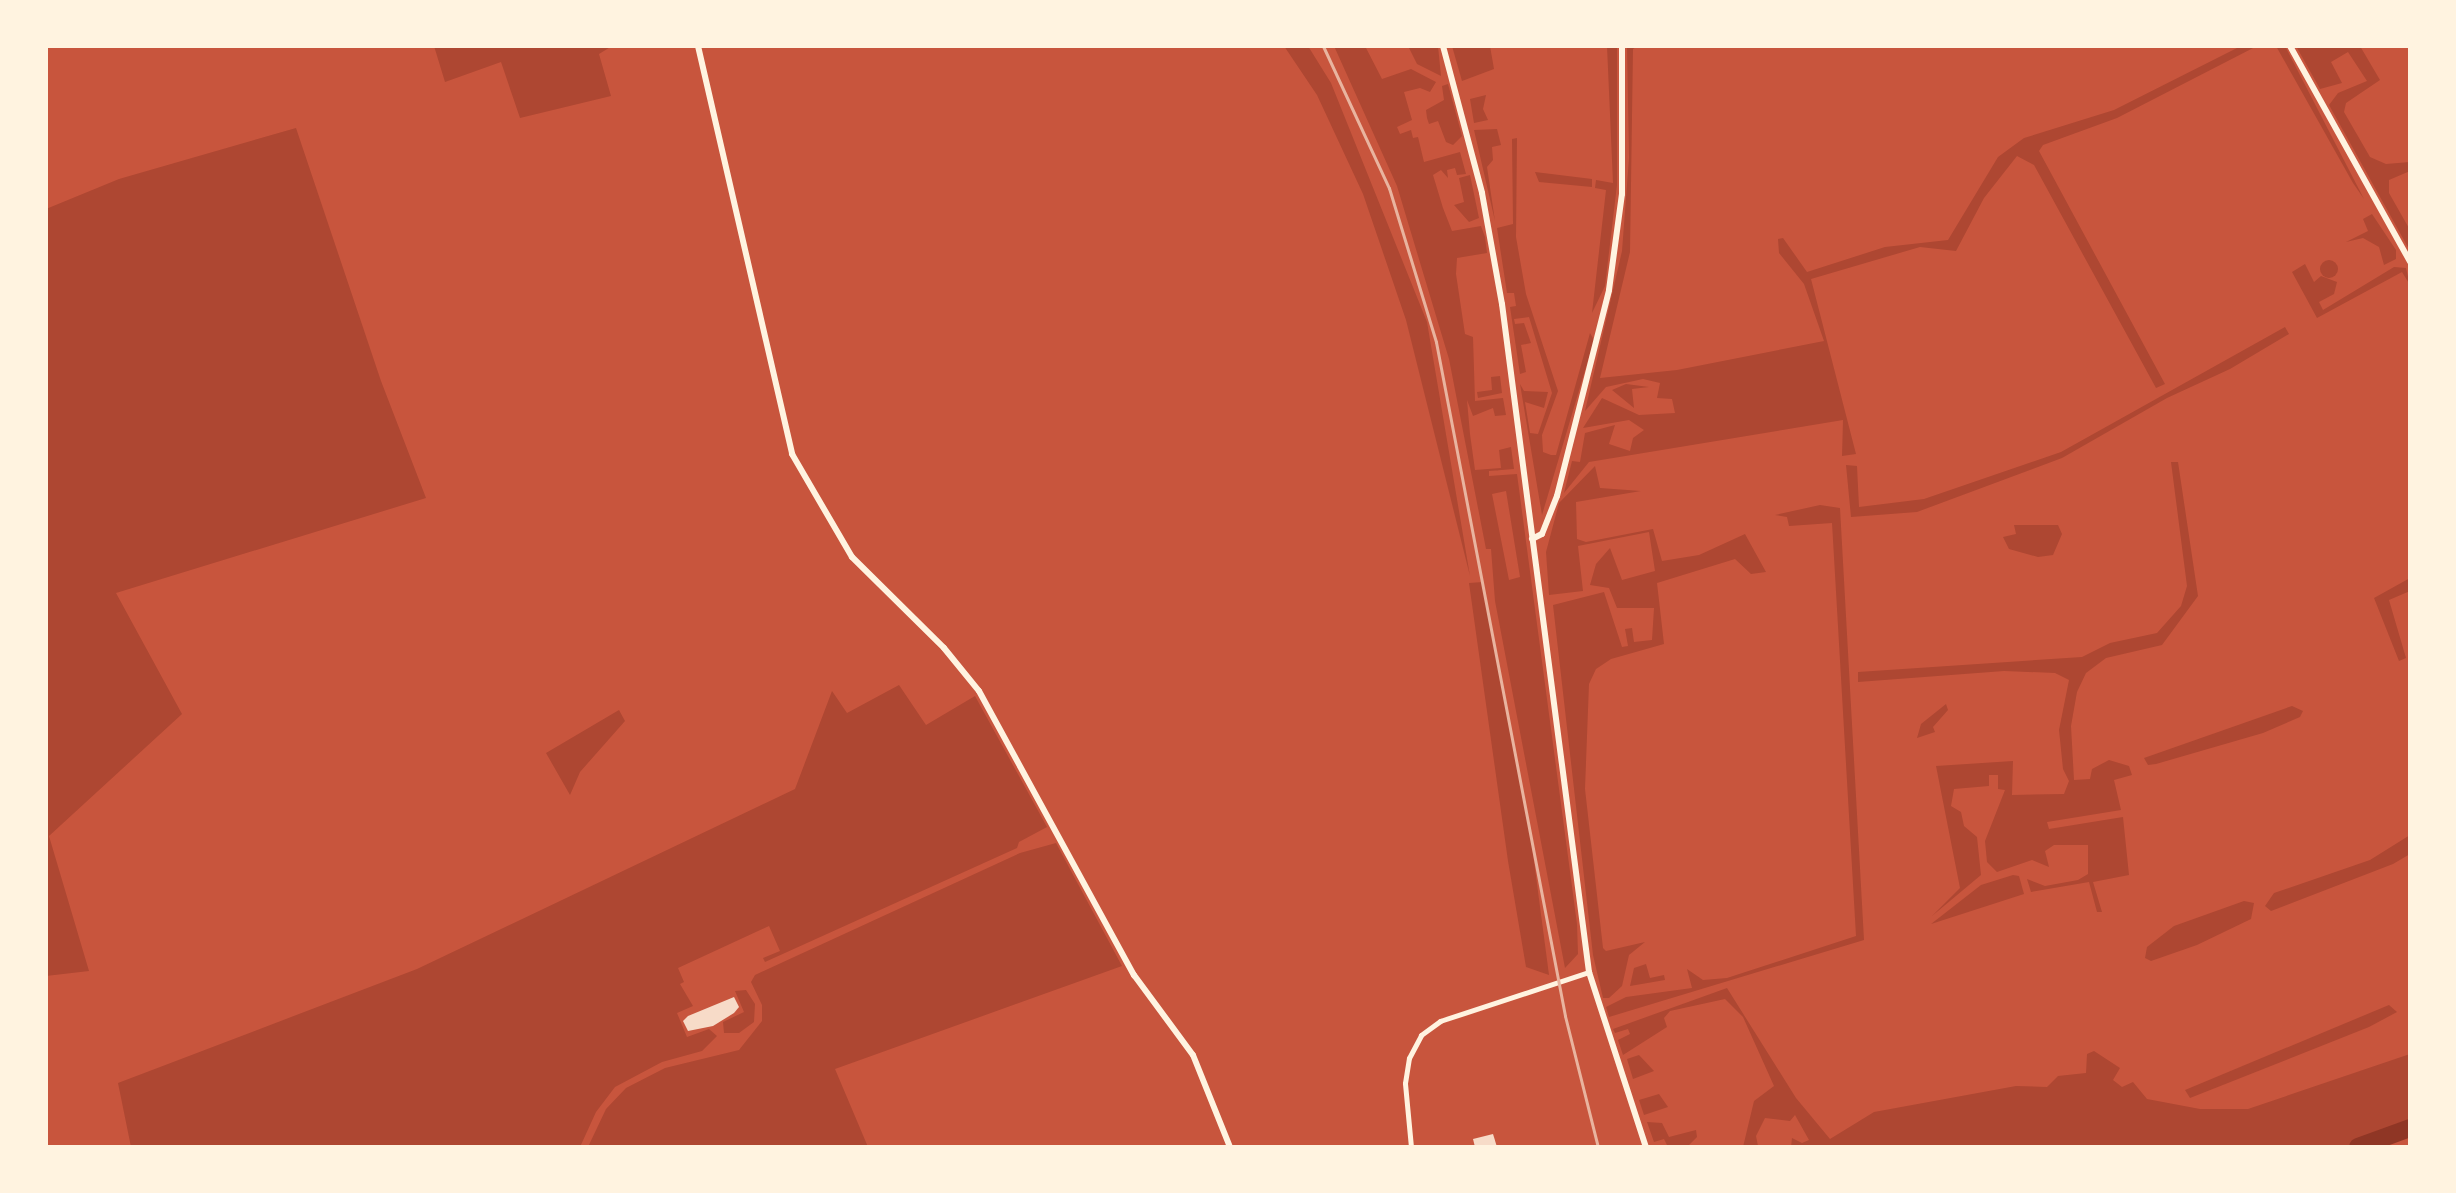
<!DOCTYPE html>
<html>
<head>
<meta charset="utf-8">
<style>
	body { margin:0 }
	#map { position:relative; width:2456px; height:1193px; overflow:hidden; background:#c8553d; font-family:Commissioner,sans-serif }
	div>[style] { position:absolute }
	.green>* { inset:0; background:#ae4732 }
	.round { border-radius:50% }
	.river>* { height:18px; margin:-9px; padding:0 9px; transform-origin:9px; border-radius:9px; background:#8f3625 }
	.building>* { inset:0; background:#f7dbc8 }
	.minor>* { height:5px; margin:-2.5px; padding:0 2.5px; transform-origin:2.5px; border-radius:2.5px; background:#fff3e0 }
	.tertiary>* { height:6px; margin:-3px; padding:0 3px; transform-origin:3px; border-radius:3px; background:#fff3e0 }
	.rail>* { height:3px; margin:-1.5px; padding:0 1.5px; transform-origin:1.5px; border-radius:1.5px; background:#e9b49f }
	span { translate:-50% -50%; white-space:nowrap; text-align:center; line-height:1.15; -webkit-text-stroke:8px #fff3e0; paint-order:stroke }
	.frame { position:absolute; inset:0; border:48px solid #fff3e0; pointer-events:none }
</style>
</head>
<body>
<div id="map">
	<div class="green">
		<div style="clip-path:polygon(434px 46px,612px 46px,599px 54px,611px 96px,520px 118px,501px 62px,445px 82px)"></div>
		<div style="clip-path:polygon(1284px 46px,1308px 46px,1331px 83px,1427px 322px,1470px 576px,1406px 320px,1363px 194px,1317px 95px)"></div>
		<div style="clip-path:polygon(evenodd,1334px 46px,1365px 46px,1382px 79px,1411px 69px,1436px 82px,1430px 92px,1420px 88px,1404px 92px,1412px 120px,1397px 127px,1400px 134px,1411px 130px,1413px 138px,1418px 137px,1424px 162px,1460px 152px,1466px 174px,1457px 175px,1455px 168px,1447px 170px,1448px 178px,1441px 170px,1433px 175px,1443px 208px,1452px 231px,1481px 226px,1485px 237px,1487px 253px,1457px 258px,1456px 274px,1465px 334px,1473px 337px,1475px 401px,1503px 398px,1506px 415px,1495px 416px,1493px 408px,1473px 416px,1467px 400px,1470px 434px,1475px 470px,1501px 468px,1499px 450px,1511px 447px,1514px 469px,1489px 471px,1489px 476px,1517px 474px,1577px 924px,1578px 954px,1565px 968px,1495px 601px,1491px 549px,1486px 549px,1449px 359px,1397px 186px,1334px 46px,1506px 491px,1520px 577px,1509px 580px,1492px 494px,1506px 491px)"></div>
		<div style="clip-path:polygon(1408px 46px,1438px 46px,1441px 76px,1417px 64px)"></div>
		<div style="clip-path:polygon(1452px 46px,1490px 46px,1494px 69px,1462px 81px)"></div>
		<div style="clip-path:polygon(1607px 46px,1617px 46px,1617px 185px,1605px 286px,1592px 313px,1606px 190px,1595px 188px,1596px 180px,1613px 183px)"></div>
		<div style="clip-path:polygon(1627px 46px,1638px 46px,1633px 49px,1630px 252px,1600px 378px,1677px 370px,1824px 341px,1804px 284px,1779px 253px,1778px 239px,1783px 238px,1807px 272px,1885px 247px,1948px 240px,1998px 157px,2024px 138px,2114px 110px,2241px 46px,2257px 46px,2117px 118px,2043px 145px,2039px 151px,2165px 384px,2156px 388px,2034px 165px,2017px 156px,1984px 198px,1956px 251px,1920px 247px,1811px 279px,1856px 454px,1842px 456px,1843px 420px,1589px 462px,1564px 493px,1572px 461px,1580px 462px,1585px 433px,1615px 425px,1609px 444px,1630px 451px,1633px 438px,1644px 430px,1629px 420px,1583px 428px,1602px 398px,1639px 415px,1675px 413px,1672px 399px,1657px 398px,1660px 383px,1643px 379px,1606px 387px,1585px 411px,1622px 251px,1629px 158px)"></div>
		<div style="clip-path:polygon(2276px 46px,2285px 46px,2364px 199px,2353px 183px)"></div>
		<div style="clip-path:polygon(2296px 46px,2360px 46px,2380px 80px,2346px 103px,2344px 112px,2370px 157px,2386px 164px,2410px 162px,2410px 171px,2389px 180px,2389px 193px,2410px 230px,2410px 251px,2329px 105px,2338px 93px,2367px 81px,2348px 52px,2331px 62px,2342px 83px,2320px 89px)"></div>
		<div style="clip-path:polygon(1448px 84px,1462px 136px,1453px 145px,1446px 142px,1438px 121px,1429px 124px,1427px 118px,1426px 110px,1444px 100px,1442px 86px)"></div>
		<div style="clip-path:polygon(1486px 95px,1483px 109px,1488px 120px,1474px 123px,1470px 99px)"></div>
		<div style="clip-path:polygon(296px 128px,381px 381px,426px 498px,116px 593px,182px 714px,49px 836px,89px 971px,46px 976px,46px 209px,119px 179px)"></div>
		<div style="clip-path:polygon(1497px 129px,1501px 145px,1492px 147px,1493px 160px,1487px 167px,1495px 221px,1474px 130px)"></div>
		<div style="clip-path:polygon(1517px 138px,1516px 237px,1526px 294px,1558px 391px,1542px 435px,1543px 452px,1551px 455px,1556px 455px,1590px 333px,1594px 340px,1542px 515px,1520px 384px,1524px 391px,1548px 392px,1544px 408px,1525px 402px,1530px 433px,1538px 434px,1552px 393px,1529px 317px,1514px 319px,1515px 324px,1524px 323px,1531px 343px,1521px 345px,1526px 372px,1520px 374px,1510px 307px,1516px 306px,1514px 293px,1507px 293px,1497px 228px,1513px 224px,1512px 139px)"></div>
		<div style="clip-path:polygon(1535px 172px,1592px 179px,1592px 187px,1539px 182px)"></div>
		<div style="clip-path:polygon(1470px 175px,1479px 218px,1469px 222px,1454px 205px,1464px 202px,1459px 178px)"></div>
		<div style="clip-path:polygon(2372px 214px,2396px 250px,2396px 259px,2384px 265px,2379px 247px,2363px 238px,2346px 242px,2368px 231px,2363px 219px)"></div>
		<div class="round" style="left:2320px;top:260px;width:18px;height:18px"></div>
		<div style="clip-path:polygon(2305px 264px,2314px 282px,2321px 276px,2337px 282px,2334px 294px,2319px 302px,2323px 310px,2394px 267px,2406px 268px,2410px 285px,2402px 272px,2317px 318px,2292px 272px)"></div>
		<div style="clip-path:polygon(2285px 327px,2289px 334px,2230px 369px,2167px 398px,2062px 458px,1917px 512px,1851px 517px,1846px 465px,1857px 466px,1859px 507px,1924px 499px,2061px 452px)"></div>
		<div style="clip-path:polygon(1500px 376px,1502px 393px,1478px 398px,1477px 392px,1492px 390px,1491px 377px)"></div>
		<div style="clip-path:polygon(1626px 384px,1649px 387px,1632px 389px,1634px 408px,1612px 390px)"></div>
		<div style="clip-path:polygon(2171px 462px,2178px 462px,2198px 596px,2162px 645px,2106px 658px,2086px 673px,2077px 692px,2071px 726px,2074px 780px,2090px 779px,2092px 769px,2109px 760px,2129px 766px,2132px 775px,2114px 780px,2121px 810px,2047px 822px,2049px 829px,2123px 817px,2129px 875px,2093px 882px,2102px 912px,2097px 912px,2089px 882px,2031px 892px,2027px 879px,2045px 886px,2078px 880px,2088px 874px,2088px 845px,2054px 845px,2045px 851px,2049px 867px,2032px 860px,1997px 872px,1987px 862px,1985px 841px,2005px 790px,1998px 789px,1998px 775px,1989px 775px,1989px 786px,1954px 789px,1951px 806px,1961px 812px,1964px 826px,1977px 837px,1981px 875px,1932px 916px,1960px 888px,1936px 766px,2013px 761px,2012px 795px,2064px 794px,2069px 781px,2063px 769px,2059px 730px,2069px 680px,2055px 673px,2004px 671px,1858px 682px,1858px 672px,2082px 657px,2110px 643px,2157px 633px,2181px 606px,2187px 586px)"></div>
		<div style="clip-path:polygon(1595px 466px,1600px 488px,1641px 491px,1576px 502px,1577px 539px,1586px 542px,1653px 529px,1662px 561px,1699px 555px,1745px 534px,1766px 572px,1751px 574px,1735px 559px,1657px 583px,1664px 644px,1611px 659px,1596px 669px,1589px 684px,1585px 789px,1603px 948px,1606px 951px,1645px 942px,1629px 955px,1622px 986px,1609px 998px,1603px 998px,1593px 955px,1553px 605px,1604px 592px,1622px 647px,1628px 646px,1625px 629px,1632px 628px,1634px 642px,1652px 640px,1654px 608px,1617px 608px,1609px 588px,1590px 585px,1596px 564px,1610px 548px,1622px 580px,1655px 571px,1649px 532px,1578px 546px,1583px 591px,1549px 595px,1546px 552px,1559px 503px)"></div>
		<div style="clip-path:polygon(1820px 505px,1840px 508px,1864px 940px,1609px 1017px,1606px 1007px,1626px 997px,1692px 988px,1687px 969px,1703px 980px,1727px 978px,1856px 936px,1832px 523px,1789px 526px,1787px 517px,1775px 515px)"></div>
		<div style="clip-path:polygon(2014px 525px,2058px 525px,2062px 534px,2053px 555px,2038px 557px,2009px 549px,2003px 537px,2016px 534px)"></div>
		<div style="clip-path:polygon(2410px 578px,2410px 591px,2389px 600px,2406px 658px,2399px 661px,2374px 598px)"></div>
		<div style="clip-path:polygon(1483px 582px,1530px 831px,1549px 975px,1526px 967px,1508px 861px,1469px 583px)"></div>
		<div style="clip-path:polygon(899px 685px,926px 725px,975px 696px,1047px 827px,1019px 842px,1017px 848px,765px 962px,763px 958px,780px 951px,769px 926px,678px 968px,684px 982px,680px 984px,693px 1006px,677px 1013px,687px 1037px,709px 1029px,717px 1036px,702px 1051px,662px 1062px,615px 1087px,596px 1112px,580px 1147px,131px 1147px,118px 1083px,417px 969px,795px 789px,832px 691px,847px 713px)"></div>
		<div style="clip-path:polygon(1946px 704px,1948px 710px,1933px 727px,1935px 732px,1917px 738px,1921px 724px)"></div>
		<div style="clip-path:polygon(2292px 706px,2303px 711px,2300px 717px,2263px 733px,2156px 764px,2148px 765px,2144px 758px)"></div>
		<div style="clip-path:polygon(619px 710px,625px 721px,580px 772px,570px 795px,546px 753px)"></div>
		<div style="clip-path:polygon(2410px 835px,2410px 854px,2393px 864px,2271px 911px,2265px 906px,2274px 893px,2370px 860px)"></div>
		<div style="clip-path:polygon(1056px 843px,1122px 966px,835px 1069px,868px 1147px,588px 1147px,606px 1109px,626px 1088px,665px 1068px,739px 1050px,762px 1021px,762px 1005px,751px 982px,755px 975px,1020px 853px)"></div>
		<div style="clip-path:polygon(2013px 875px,2019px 876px,2024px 894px,1931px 924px,1981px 885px)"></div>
		<div style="clip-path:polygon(2244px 901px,2254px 903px,2251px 919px,2197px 945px,2151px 961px,2145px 958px,2147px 947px,2174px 926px)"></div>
		<div style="clip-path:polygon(1646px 964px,1650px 978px,1664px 975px,1665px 980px,1630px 986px,1634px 968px)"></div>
		<div style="clip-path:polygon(1727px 988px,1796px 1098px,1830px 1139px,1874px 1112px,2016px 1086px,2047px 1087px,2058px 1076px,2086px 1073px,2087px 1054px,2094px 1051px,2120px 1068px,2113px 1080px,2122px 1087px,2133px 1082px,2147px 1099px,2200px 1109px,2248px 1109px,2410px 1054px,2410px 1132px,2368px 1147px,1791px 1147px,1792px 1138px,1802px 1143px,1809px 1140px,1795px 1115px,1790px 1121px,1765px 1118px,1756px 1136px,1758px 1146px,1765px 1147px,1743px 1147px,1754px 1101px,1774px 1086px,1743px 1017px,1725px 999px,1670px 1011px,1664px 1018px,1667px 1027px,1623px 1055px,1618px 1040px,1630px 1034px,1628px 1029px,1615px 1033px,1613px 1029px)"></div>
		<div style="clip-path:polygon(746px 990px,755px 1004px,754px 1022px,739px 1033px,724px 1033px,723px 1022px,744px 1012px,735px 991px)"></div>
		<div style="clip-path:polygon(2389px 1005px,2397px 1012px,2369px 1027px,2190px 1098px,2185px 1090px)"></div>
		<div style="clip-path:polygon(1639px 1055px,1654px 1071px,1633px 1079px,1627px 1059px)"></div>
		<div style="clip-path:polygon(1659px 1094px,1668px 1107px,1644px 1115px,1639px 1100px)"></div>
		<div style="clip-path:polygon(1647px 1122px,1662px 1123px,1669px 1137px,1696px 1130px,1697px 1137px,1687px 1147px,1668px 1147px,1664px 1139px,1654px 1142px)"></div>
	</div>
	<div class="river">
		<div style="left:2358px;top:1147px;width:55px;rotate:-20.1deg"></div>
	</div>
	<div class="building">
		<div style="clip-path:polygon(734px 997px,739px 1007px,734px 1013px,713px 1026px,688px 1031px,683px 1021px,688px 1016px)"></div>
		<div style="clip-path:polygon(1493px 1134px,1497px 1147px,1475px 1147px,1473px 1139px)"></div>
	</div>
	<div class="minor">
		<div style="left:1411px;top:1147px;width:64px;rotate:-95.4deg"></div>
		<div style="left:1405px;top:1083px;width:25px;rotate:-81deg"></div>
		<div style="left:1409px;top:1058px;width:26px;rotate:-62deg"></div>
		<div style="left:1421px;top:1035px;width:24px;rotate:-36deg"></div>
		<div style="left:1440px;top:1021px;width:157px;rotate:-18.2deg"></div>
	</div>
	<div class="tertiary">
		<div style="left:698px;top:46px;width:419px;rotate:77deg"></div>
		<div style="left:792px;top:454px;width:119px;rotate:59.8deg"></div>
		<div style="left:852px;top:557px;width:129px;rotate:44.7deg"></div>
		<div style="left:944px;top:648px;width:55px;rotate:50.9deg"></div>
		<div style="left:979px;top:691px;width:324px;rotate:61.4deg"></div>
		<div style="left:1134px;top:975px;width:99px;rotate:53.6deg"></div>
		<div style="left:1193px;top:1055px;width:99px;rotate:68.1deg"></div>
		<div style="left:1443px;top:46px;width:152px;rotate:75.1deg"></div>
		<div style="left:1482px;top:193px;width:113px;rotate:79.8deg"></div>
		<div style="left:1502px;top:304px;width:674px;rotate:82.58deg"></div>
		<div style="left:1589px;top:972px;width:184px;rotate:72deg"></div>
		<div style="left:2290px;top:46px;width:247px;rotate:60.9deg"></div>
		<div style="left:1532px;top:539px;width:11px;rotate:-27deg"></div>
		<div style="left:1542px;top:534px;width:41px;rotate:-68.5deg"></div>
		<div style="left:1557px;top:496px;width:212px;rotate:-75.8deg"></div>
		<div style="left:1609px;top:290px;width:97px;rotate:-82.3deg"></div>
		<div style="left:1622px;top:194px;width:148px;rotate:-90deg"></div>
	</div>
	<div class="rail">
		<div style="left:1323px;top:46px;width:157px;rotate:65.1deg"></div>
		<div style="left:1389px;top:188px;width:161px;rotate:73deg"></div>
		<div style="left:1436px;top:342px;width:686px;rotate:79.16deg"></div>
		<div style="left:1565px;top:1016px;width:135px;rotate:75.9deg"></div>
	</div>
	<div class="frame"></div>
</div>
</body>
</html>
